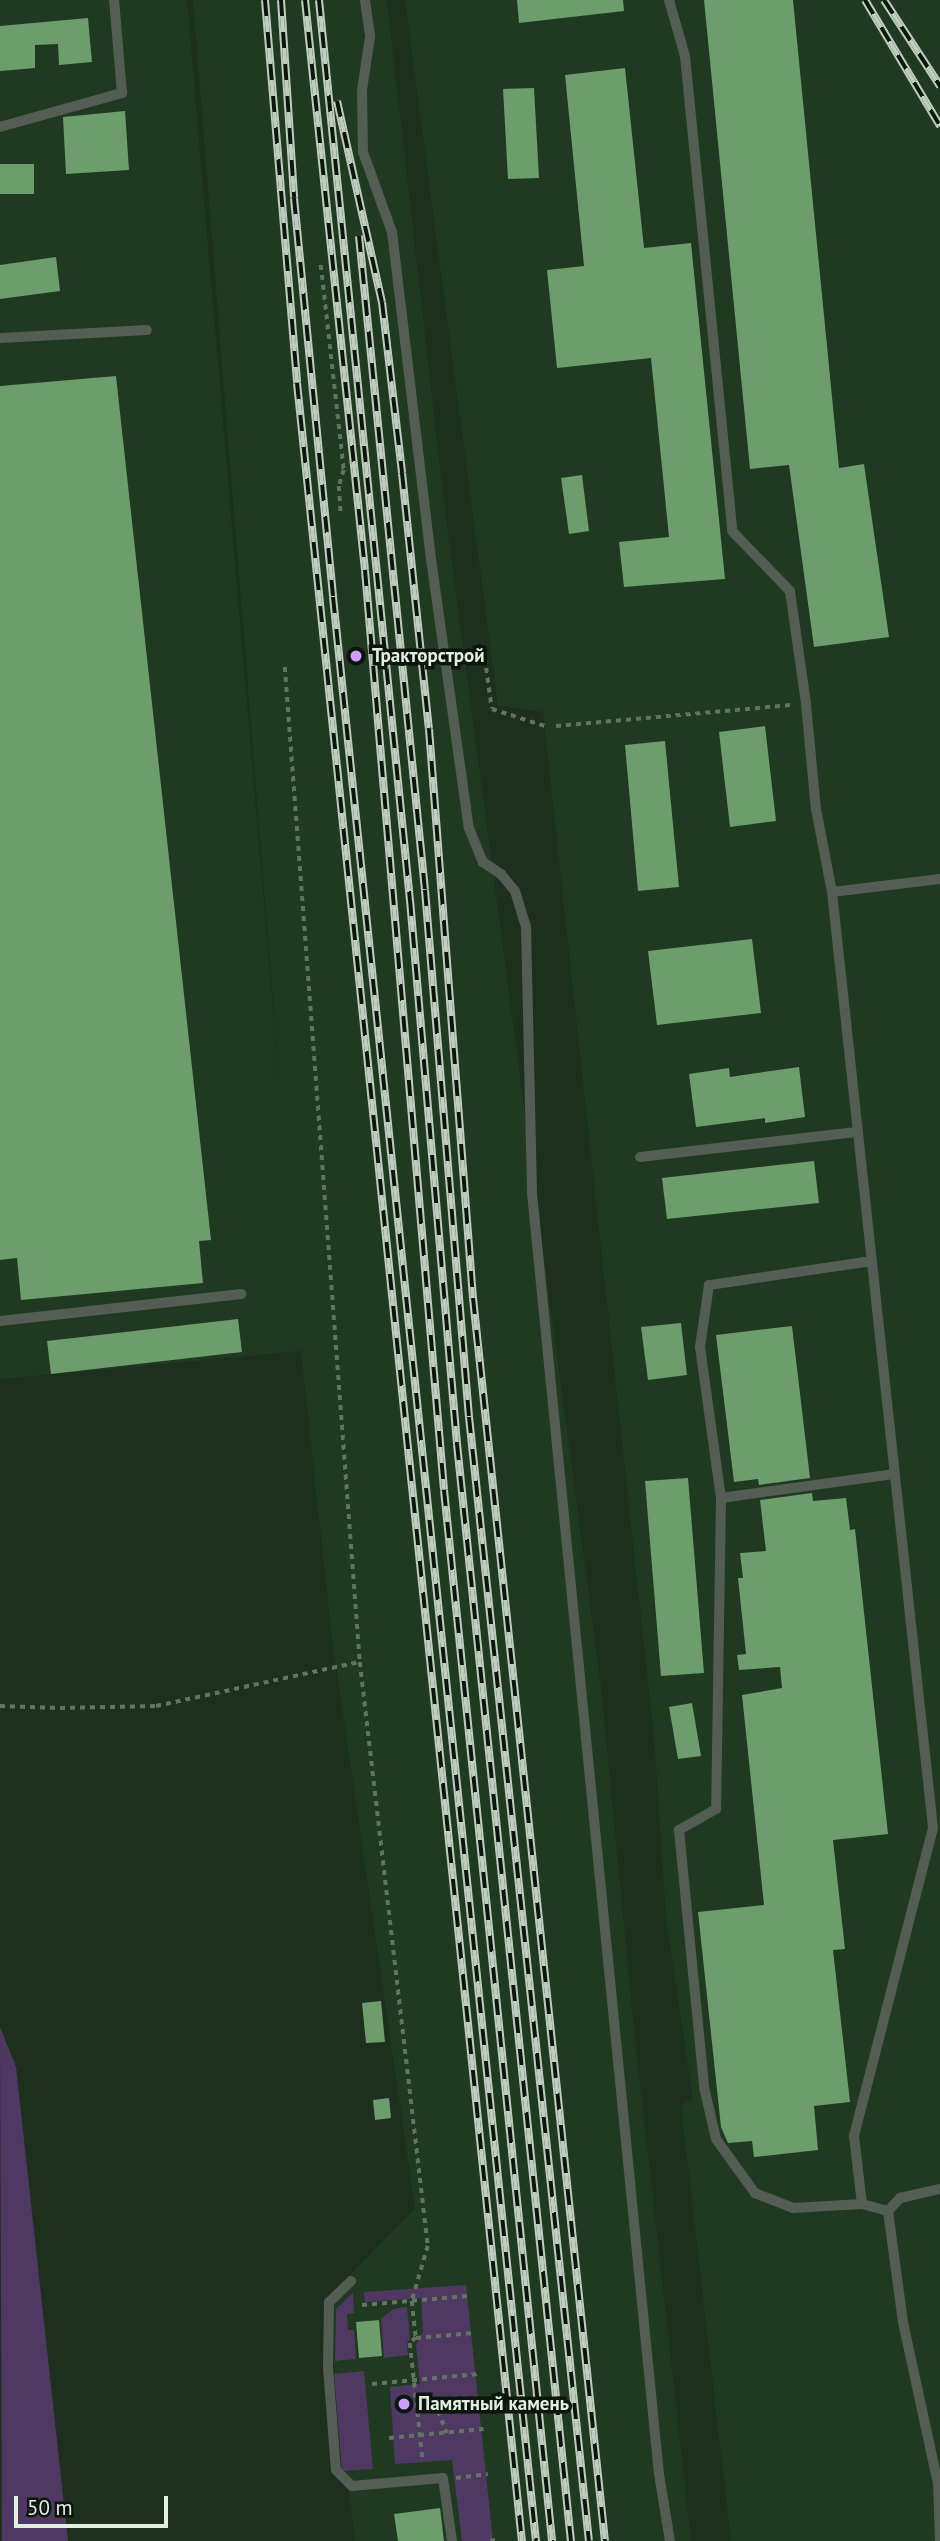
<!DOCTYPE html>
<html>
<head>
<meta charset="utf-8">
<style>
	body { margin:0 }
	#map { position:relative; width:940px; height:2541px; overflow:hidden; background:#1d301e; font-family:"PT Sans",sans-serif }
	div>[style] { position:absolute }
	.built>* { inset:0; background:#203921 }
	.green>* { inset:0; background:#4f3963 }
	.building>* { inset:0; background:#6d9c6d }
	.path>* { height:3.5px; margin-top:-1.75px; transform-origin:0; background:repeating-linear-gradient(90deg,#637363 0 5px,transparent 0 10px) }
	.service>* { height:10px; margin:-5px; padding:0 5px; transform-origin:5px; border-radius:5px; background:#545d54 }
	.rail>* { height:8px; margin-top:-4px; transform-origin:0; background:repeating-linear-gradient(90deg,#0d160d 0 16px,#bfcdbf 0 32px); box-sizing:border-box; border-block:2px solid #bfcdbf }
	.dots>* { width:19px; height:19px; translate:-50% -50%; box-sizing:border-box; border:4px solid #0d160d; border-radius:50% }
	span { translate:-50% -50%; white-space:nowrap; text-align:center; line-height:1.15; -webkit-text-stroke:7px #0d160d; paint-order:stroke }
	.poi-label { font-size:19px; color:#e2eee1; font-weight:700 }
	.left { translate:0 -50%; text-align:left }
	.scale { position:absolute; left:14px; top:2496px; width:154px; height:32px; box-sizing:border-box; border:4px solid #e2eee1; border-top:0; padding-left:9px; font-size:21px; line-height:24px; white-space:nowrap; color:#e2eee1; -webkit-text-stroke:5px #0d160d; paint-order:stroke }
</style>
</head>
<body>
<div id="map">
	<div class="built">
		<div style="clip-path:polygon(0 0,187px 0,281px 1103px,193px 0,387px 0,444px 503px,601px 1687px,634px 2029px,691px 2541px,355px 2541px,326px 2300px,415px 2208px,332px 1638px,301px 1351px,0 1379px)"></div>
		<div style="clip-path:polygon(405px 0,940px 0,940px 2541px,731px 2541px,681px 2105px,693px 2099px,666px 1917px,654px 1737px,543px 712px,498px 705px)"></div>
	</div>
	<div class="green">
		<div style="clip-path:polygon(0 2027px,16px 2067px,68px 2541px,2px 2541px)"></div>
		<div style="clip-path:polygon(466px 2285px,493px 2541px,462px 2541px,452px 2460px,395px 2464px,390px 2387px,420px 2384px,416px 2345px,423px 2332px,421px 2298px,365px 2302px,364px 2292px)"></div>
		<div style="clip-path:polygon(353px 2293px,354px 2313px,347px 2314px,348px 2330px,354px 2330px,356px 2359px,335px 2361px,336px 2309px)"></div>
		<div style="clip-path:polygon(407px 2307px,410px 2338px,407px 2343px,408px 2355px,384px 2358px,381px 2319px,393px 2309px)"></div>
		<div style="clip-path:polygon(364px 2371px,373px 2469px,342px 2471px,334px 2374px)"></div>
	</div>
	<div class="building">
		<div style="clip-path:polygon(517px 0,623px 0,624px 11px,519px 23px)"></div>
		<div style="clip-path:polygon(704px 0,793px 0,839px 468px,864px 464px,889px 637px,814px 647px,789px 465px,750px 469px)"></div>
		<div style="clip-path:polygon(88px 18px,92px 62px,59px 65px,58px 44px,35px 45px,35px 68px,0 71px,0 26px)"></div>
		<div style="clip-path:polygon(625px 68px,644px 248px,691px 243px,725px 579px,624px 587px,619px 542px,669px 537px,651px 358px,557px 368px,547px 270px,584px 266px,565px 75px)"></div>
		<div style="clip-path:polygon(534px 88px,539px 178px,508px 179px,503px 89px)"></div>
		<div style="clip-path:polygon(125px 111px,129px 170px,66px 174px,63px 117px)"></div>
		<div style="clip-path:polygon(0 164px,34px 164px,34px 194px,0 194px)"></div>
		<div style="clip-path:polygon(56px 257px,60px 291px,0 299px,0 265px)"></div>
		<div style="clip-path:polygon(116px 376px,211px 1240px,199px 1241px,203px 1283px,21px 1300px,17px 1258px,0 1260px,0 386px)"></div>
		<div style="clip-path:polygon(582px 475px,589px 531px,569px 534px,561px 478px)"></div>
		<div style="clip-path:polygon(765px 726px,776px 821px,730px 827px,719px 732px)"></div>
		<div style="clip-path:polygon(665px 741px,679px 887px,638px 891px,625px 745px)"></div>
		<div style="clip-path:polygon(752px 939px,761px 1013px,657px 1025px,648px 951px)"></div>
		<div style="clip-path:polygon(799px 1067px,805px 1117px,765px 1123px,765px 1118px,696px 1127px,689px 1074px,729px 1068px,730px 1077px)"></div>
		<div style="clip-path:polygon(814px 1161px,819px 1203px,667px 1219px,662px 1178px)"></div>
		<div style="clip-path:polygon(238px 1319px,242px 1352px,51px 1374px,47px 1341px)"></div>
		<div style="clip-path:polygon(681px 1323px,687px 1375px,648px 1380px,641px 1327px)"></div>
		<div style="clip-path:polygon(792px 1326px,810px 1478px,759px 1485px,758px 1479px,734px 1482px,716px 1335px)"></div>
		<div style="clip-path:polygon(688px 1478px,704px 1673px,661px 1676px,645px 1481px)"></div>
		<div style="clip-path:polygon(812px 1493px,813px 1501px,846px 1498px,850px 1530px,855px 1529px,888px 1834px,833px 1840px,845px 1949px,833px 1950px,850px 2102px,814px 2106px,818px 2150px,754px 2157px,752px 2141px,728px 2143px,721px 2127px,698px 1912px,764px 1905px,742px 1695px,782px 1688px,780px 1667px,739px 1670px,737px 1655px,746px 1654px,738px 1578px,743px 1578px,740px 1553px,766px 1551px,760px 1500px)"></div>
		<div style="clip-path:polygon(692px 1703px,701px 1756px,678px 1759px,669px 1707px)"></div>
		<div style="clip-path:polygon(381px 2001px,385px 2042px,366px 2043px,362px 2003px)"></div>
		<div style="clip-path:polygon(389px 2098px,391px 2118px,375px 2120px,373px 2100px)"></div>
		<div style="clip-path:polygon(379px 2320px,382px 2356px,359px 2358px,356px 2322px)"></div>
		<div style="clip-path:polygon(440px 2508px,444px 2541px,398px 2541px,394px 2514px)"></div>
	</div>
	<div class="path">
		<div style="left:321px;top:265px;width:206px;rotate:83.6deg"></div>
		<div style="left:344px;top:470px;width:17px;rotate:107deg"></div>
		<div style="left:339px;top:486px;width:26px;rotate:86deg"></div>
		<div style="left:485px;top:658px;width:51px;rotate:82.2deg"></div>
		<div style="left:492px;top:709px;width:56px;rotate:17.8deg"></div>
		<div style="left:285px;top:667px;width:998px;rotate:85.69deg"></div>
		<div style="left:360px;top:1662px;width:588px;rotate:83.36deg"></div>
		<div style="left:428px;top:2246px;width:57px;rotate:106.2deg"></div>
		<div style="left:412px;top:2301px;width:37px;rotate:84deg"></div>
		<div style="left:416px;top:2338px;width:8px;rotate:140deg"></div>
		<div style="left:410px;top:2343px;width:120px;rotate:83.8deg"></div>
		<div style="left:556px;top:726px;width:236px;rotate:-5.1deg"></div>
		<div style="left:0;top:1706px;width:60px;rotate:1.9deg"></div>
		<div style="left:60px;top:1708px;width:96px;rotate:-1.2deg"></div>
		<div style="left:156px;top:1706px;width:209px;rotate:-12.2deg"></div>
		<div style="left:362px;top:2305px;width:107px;rotate:-4.8deg"></div>
		<div style="left:416px;top:2338px;width:57px;rotate:-5deg"></div>
		<div style="left:372px;top:2384px;width:106px;rotate:-5.4deg"></div>
		<div style="left:417px;top:2406px;width:22px;rotate:13deg"></div>
		<div style="left:438px;top:2411px;width:24px;rotate:68deg"></div>
		<div style="left:389px;top:2438px;width:95px;rotate:-5.4deg"></div>
		<div style="left:456px;top:2478px;width:32px;rotate:-7deg"></div>
		<div style="left:490px;top:2541px;width:6px;rotate:-9deg"></div>
	</div>
	<div class="service">
		<div style="left:365px;top:0;width:37px;rotate:82deg"></div>
		<div style="left:370px;top:37px;width:54px;rotate:98.6deg"></div>
		<div style="left:362px;top:90px;width:62px;rotate:89.1deg"></div>
		<div style="left:363px;top:152px;width:85px;rotate:70.1deg"></div>
		<div style="left:392px;top:232px;width:329px;rotate:83.2deg"></div>
		<div style="left:431px;top:559px;width:272px;rotate:82deg"></div>
		<div style="left:469px;top:828px;width:37px;rotate:68deg"></div>
		<div style="left:483px;top:862px;width:22px;rotate:34deg"></div>
		<div style="left:501px;top:874px;width:22px;rotate:51deg"></div>
		<div style="left:515px;top:891px;width:38px;rotate:73deg"></div>
		<div style="left:526px;top:927px;width:266px;rotate:88.7deg"></div>
		<div style="left:532px;top:1193px;width:1287px;rotate:84.34deg"></div>
		<div style="left:659px;top:2474px;width:68px;rotate:80.7deg"></div>
		<div style="left:669px;top:0;width:58px;rotate:74.1deg"></div>
		<div style="left:685px;top:56px;width:477px;rotate:84.3deg"></div>
		<div style="left:732px;top:531px;width:83px;rotate:46deg"></div>
		<div style="left:790px;top:591px;width:114px;rotate:81.9deg"></div>
		<div style="left:806px;top:704px;width:105px;rotate:84.6deg"></div>
		<div style="left:816px;top:809px;width:85px;rotate:79.1deg"></div>
		<div style="left:832px;top:892px;width:941px;rotate:83.84deg"></div>
		<div style="left:933px;top:1828px;width:318px;rotate:104.4deg"></div>
		<div style="left:854px;top:2136px;width:68px;rotate:83.3deg"></div>
		<div style="left:0;top:127px;width:127px;rotate:-15.6deg"></div>
		<div style="left:122px;top:93px;width:93px;rotate:-94.9deg"></div>
		<div style="left:0;top:338px;width:147px;rotate:-3.1deg"></div>
		<div style="left:832px;top:892px;width:109px;rotate:-6.9deg"></div>
		<div style="left:640px;top:1157px;width:218px;rotate:-6.6deg"></div>
		<div style="left:872px;top:1261px;width:165px;rotate:171.6deg"></div>
		<div style="left:709px;top:1285px;width:63px;rotate:98.3deg"></div>
		<div style="left:700px;top:1347px;width:152px;rotate:82.1deg"></div>
		<div style="left:721px;top:1498px;width:311px;rotate:90.9deg"></div>
		<div style="left:716px;top:1809px;width:43px;rotate:150.4deg"></div>
		<div style="left:679px;top:1830px;width:258px;rotate:84.4deg"></div>
		<div style="left:704px;top:2087px;width:53px;rotate:77deg"></div>
		<div style="left:716px;top:2139px;width:67px;rotate:54.2deg"></div>
		<div style="left:755px;top:2193px;width:41px;rotate:21.5deg"></div>
		<div style="left:793px;top:2208px;width:69px;rotate:-3.3deg"></div>
		<div style="left:862px;top:2204px;width:27px;rotate:15deg"></div>
		<div style="left:0;top:1321px;width:243px;rotate:-6.4deg"></div>
		<div style="left:721px;top:1498px;width:174px;rotate:-7.9deg"></div>
		<div style="left:351px;top:2281px;width:30px;rotate:136deg"></div>
		<div style="left:329px;top:2302px;width:65px;rotate:90.9deg"></div>
		<div style="left:328px;top:2367px;width:103px;rotate:85.6deg"></div>
		<div style="left:336px;top:2470px;width:23px;rotate:45deg"></div>
		<div style="left:352px;top:2486px;width:91px;rotate:-5deg"></div>
		<div style="left:443px;top:2478px;width:64px;rotate:81.9deg"></div>
		<div style="left:940px;top:2541px;width:57px;rotate:-92deg"></div>
		<div style="left:938px;top:2484px;width:166px;rotate:-102.2deg"></div>
		<div style="left:903px;top:2322px;width:112px;rotate:-97.7deg"></div>
		<div style="left:888px;top:2211px;width:18px;rotate:-47deg"></div>
		<div style="left:900px;top:2198px;width:41px;rotate:-12.7deg"></div>
	</div>
	<div class="rail">
		<div style="left:265px;top:0;width:384px;rotate:85.2deg"></div>
		<div style="left:297px;top:383px;width:2170px;rotate:84.05deg"></div>
		<div style="left:281px;top:0;width:198px;rotate:86.2deg"></div>
		<div style="left:294px;top:198px;width:401px;rotate:84.4deg"></div>
		<div style="left:333px;top:597px;width:1955px;rotate:84.04deg"></div>
		<div style="left:305px;top:0;width:573px;rotate:83.99deg"></div>
		<div style="left:365px;top:570px;width:923px;rotate:85.09deg"></div>
		<div style="left:444px;top:1490px;width:1057px;rotate:84.13deg"></div>
		<div style="left:319px;top:0;width:905px;rotate:84.23deg"></div>
		<div style="left:410px;top:900px;width:546px;rotate:85.06deg"></div>
		<div style="left:457px;top:1444px;width:1103px;rotate:84.07deg"></div>
		<div style="left:865px;top:0;width:147px;rotate:59.2deg"></div>
		<div style="left:884px;top:0;width:103px;rotate:56.9deg"></div>
		<div style="left:337px;top:101px;width:206px;rotate:77.4deg"></div>
		<div style="left:382px;top:302px;width:172px;rotate:83.3deg"></div>
		<div style="left:402px;top:473px;width:257px;rotate:84deg"></div>
		<div style="left:429px;top:729px;width:571px;rotate:85.58deg"></div>
		<div style="left:473px;top:1298px;width:1250px;rotate:83.94deg"></div>
		<div style="left:359px;top:236px;width:657px;rotate:84.24deg"></div>
		<div style="left:425px;top:890px;width:529px;rotate:85.23deg"></div>
		<div style="left:469px;top:1417px;width:1130px;rotate:83.91deg"></div>
	</div>
	<div class="dots">
		<div style="left:356px;top:656px;background:#d09dff"></div>
		<div style="left:404px;top:2404px;background:#d09dff"></div>
	</div>
	<div class="poi-label">
		<span class="left" style="left:372px;top:656px">Тракторстрой</span>
		<span class="left" style="left:418px;top:2404px">Памятный камень</span>
	</div>
	<div class="scale">50 m</div>
</div>
</body>
</html>
